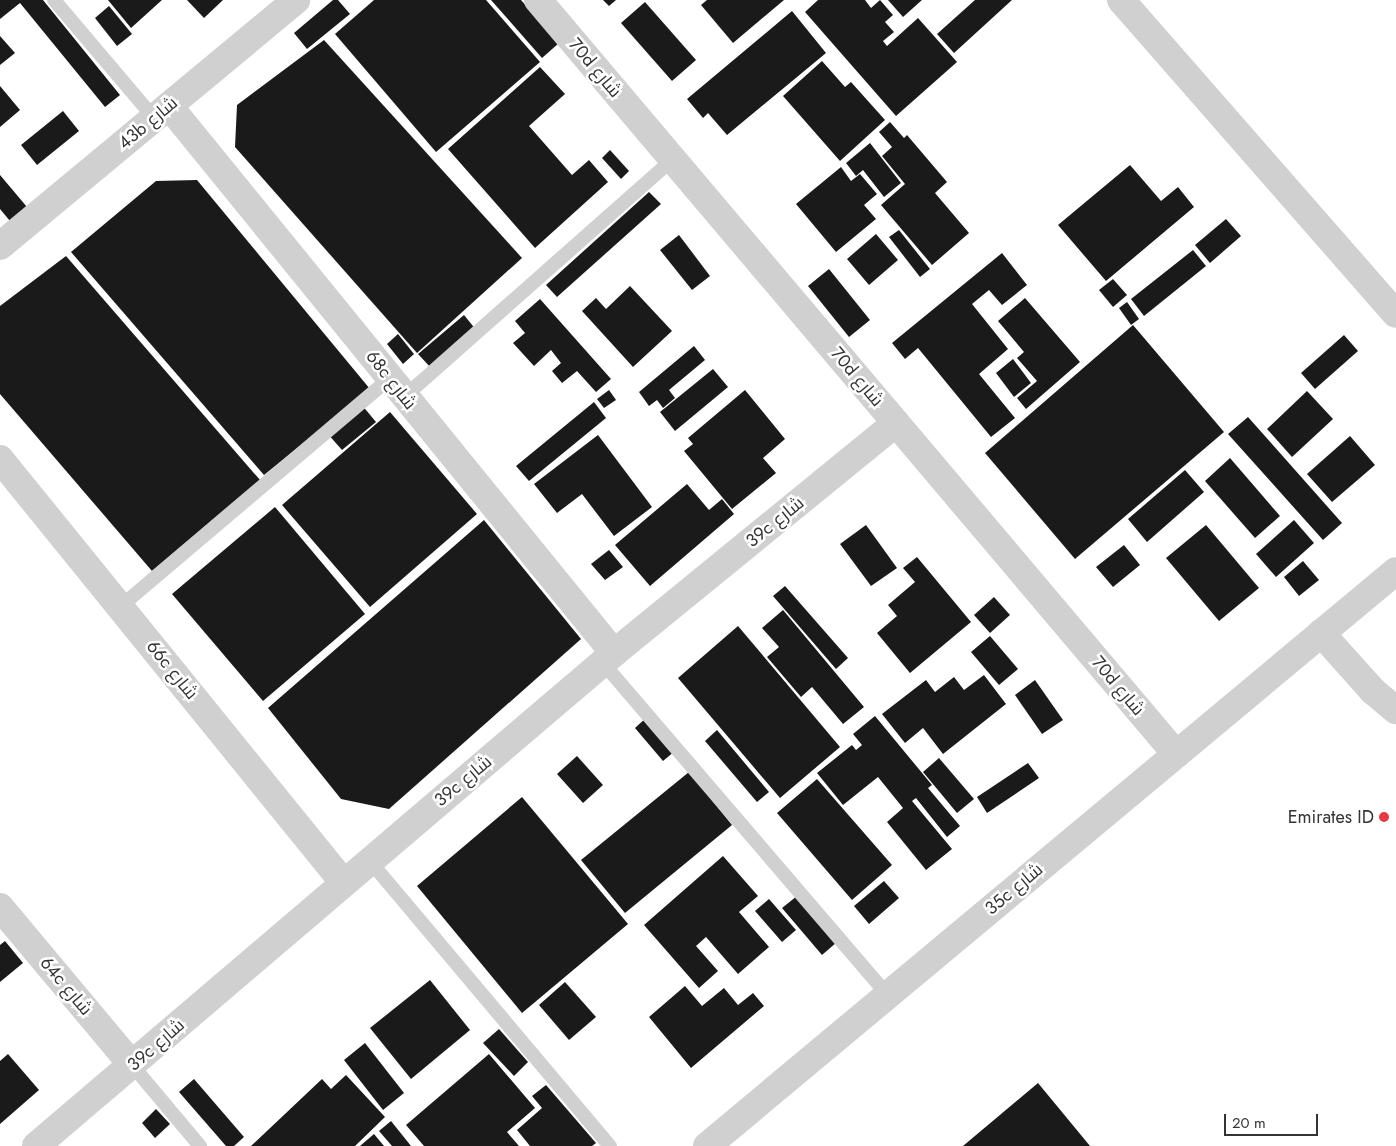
<!DOCTYPE html>
<html>
<head>
<meta charset="utf-8">
<style>
	body { margin:0 }
	#map { position:relative; width:1396px; height:1146px; overflow:hidden; background:#fff; font-family:Jost,Cairo,sans-serif }
	div>[style] { position:absolute }
	.building>* { inset:0; background:#1a1a1a }
	.lane>* { height:14px; margin:-7px; padding:0 7px; transform-origin:7px; border-radius:7px; background:#d0d0d0 }
	.street>* { height:28px; margin:-14px; padding:0 14px; transform-origin:14px; border-radius:14px; background:#d0d0d0 }
	.dots>* { width:14px; height:14px; translate:-50% -50%; box-sizing:border-box; border:2px solid #fff; border-radius:50% }
	span { translate:-50% -50%; white-space:nowrap; text-align:center; line-height:1.15; -webkit-text-stroke:5px #fff; paint-order:stroke }
	.street-label { font-size:18px; color:#333 }
	.poi-label { font-size:18px; color:#333 }
	.right { translate:-100% -50%; text-align:right }
	.scale { position:absolute; left:1224px; top:1114px; width:94px; height:22px; box-sizing:border-box; border:2px solid #333; border-top:0; padding-left:6px; font-size:15px; line-height:18px; white-space:nowrap; color:#333; -webkit-text-stroke:4px #fff; paint-order:stroke }
</style>
</head>
<body>
<div id="map">
	<div class="building">
		<div style="clip-path:polygon(0 0,43px 0,120px 95px,105px 107px,20px 3px,0 19px)"></div>
		<div style="clip-path:polygon(108px 0,162px 0,131px 28px)"></div>
		<div style="clip-path:polygon(187px 0,223px 0,204px 18px)"></div>
		<div style="clip-path:polygon(333px 0,338px 0,350px 14px,307px 49px,294px 33px)"></div>
		<div style="clip-path:polygon(374px 0,486px 0,540px 62px,436px 152px,335px 34px)"></div>
		<div style="clip-path:polygon(491px 0,521px 0,559px 43px,542px 58px)"></div>
		<div style="clip-path:polygon(603px 0,616px 0,609px 6px)"></div>
		<div style="clip-path:polygon(707px 0,784px 0,733px 43px,701px 5px)"></div>
		<div style="clip-path:polygon(818px 0,865px 0,871px 8px,880px 0,893px 15px,885px 22px,894px 32px,883px 41px,887px 46px,918px 18px,957px 62px,896px 116px,805px 12px)"></div>
		<div style="clip-path:polygon(888px 0,922px 0,903px 17px)"></div>
		<div style="clip-path:polygon(975px 0,1012px 0,954px 53px,937px 34px)"></div>
		<div style="clip-path:polygon(645px 2px,696px 60px,672px 81px,621px 23px)"></div>
		<div style="clip-path:polygon(109px 6px,132px 34px,117px 46px,95px 18px)"></div>
		<div style="clip-path:polygon(792px 11px,826px 53px,727px 135px,708px 113px,703px 118px,687px 99px)"></div>
		<div style="clip-path:polygon(0 36px,15px 53px,0 65px)"></div>
		<div style="clip-path:polygon(324px 40px,522px 258px,417px 353px,235px 147px,237px 105px)"></div>
		<div style="clip-path:polygon(822px 61px,845px 87px,851px 82px,885px 120px,840px 161px,783px 96px)"></div>
		<div style="clip-path:polygon(540px 67px,565px 94px,529px 126px,572px 175px,589px 160px,608px 182px,535px 248px,448px 149px)"></div>
		<div style="clip-path:polygon(0 86px,20px 110px,0 127px)"></div>
		<div style="clip-path:polygon(63px 111px,79px 131px,37px 165px,21px 145px)"></div>
		<div style="clip-path:polygon(890px 122px,904px 138px,907px 135px,947px 182px,935px 193px,969px 233px,932px 265px,881px 205px,905px 184px,882px 156px,892px 147px,879px 132px)"></div>
		<div style="clip-path:polygon(870px 143px,901px 183px,884px 197px,863px 170px,856px 176px,846px 163px)"></div>
		<div style="clip-path:polygon(610px 150px,629px 171px,621px 179px,602px 158px)"></div>
		<div style="clip-path:polygon(1130px 165px,1161px 201px,1178px 187px,1194px 207px,1106px 281px,1058px 225px)"></div>
		<div style="clip-path:polygon(841px 167px,851px 181px,860px 174px,877px 194px,864px 205px,876px 219px,836px 252px,796px 204px)"></div>
		<div style="clip-path:polygon(0 175px,27px 207px,10px 221px,0 209px)"></div>
		<div style="clip-path:polygon(197px 180px,370px 389px,264px 475px,71px 252px,156px 181px)"></div>
		<div style="clip-path:polygon(649px 192px,661px 204px,557px 297px,546px 285px)"></div>
		<div style="clip-path:polygon(1226px 219px,1241px 236px,1210px 263px,1195px 245px)"></div>
		<div style="clip-path:polygon(899px 230px,930px 269px,920px 277px,889px 237px)"></div>
		<div style="clip-path:polygon(876px 234px,898px 260px,869px 285px,847px 259px)"></div>
		<div style="clip-path:polygon(679px 235px,710px 276px,692px 290px,660px 250px)"></div>
		<div style="clip-path:polygon(1193px 250px,1206px 266px,1144px 316px,1131px 299px)"></div>
		<div style="clip-path:polygon(1002px 253px,1027px 285px,1002px 305px,989px 290px,972px 304px,1008px 349px,979px 374px,1015px 418px,991px 437px,918px 348px,905px 359px,892px 343px)"></div>
		<div style="clip-path:polygon(66px 256px,260px 480px,152px 571px,0 394px,0 306px)"></div>
		<div style="clip-path:polygon(829px 269px,870px 320px,849px 337px,808px 286px)"></div>
		<div style="clip-path:polygon(1113px 279px,1127px 295px,1113px 307px,1099px 290px)"></div>
		<div style="clip-path:polygon(630px 286px,672px 331px,633px 367px,582px 311px,596px 298px,606px 309px)"></div>
		<div style="clip-path:polygon(1025px 298px,1080px 362px,1026px 409px,1017px 398px,1037px 381px,1017px 358px,1024px 352px,998px 321px)"></div>
		<div style="clip-path:polygon(540px 299px,611px 379px,596px 392px,577px 371px,562px 383px,552px 371px,561px 363px,551px 350px,534px 366px,513px 343px,525px 333px,515px 321px)"></div>
		<div style="clip-path:polygon(1127px 302px,1139px 319px,1131px 325px,1119px 308px)"></div>
		<div style="clip-path:polygon(464px 315px,477px 331px,432px 369px,418px 354px)"></div>
		<div style="clip-path:polygon(1133px 325px,1224px 432px,1075px 559px,985px 453px)"></div>
		<div style="clip-path:polygon(398px 334px,414px 354px,403px 364px,387px 344px)"></div>
		<div style="clip-path:polygon(1344px 335px,1358px 351px,1315px 389px,1301px 373px)"></div>
		<div style="clip-path:polygon(694px 346px,705px 360px,669px 390px,675px 398px,663px 408px,657px 400px,649px 406px,639px 392px)"></div>
		<div style="clip-path:polygon(1013px 359px,1031px 383px,1014px 397px,996px 373px)"></div>
		<div style="clip-path:polygon(713px 369px,728px 387px,675px 431px,660px 412px)"></div>
		<div style="clip-path:polygon(609px 390px,616px 400px,604px 408px,597px 399px)"></div>
		<div style="clip-path:polygon(745px 390px,785px 439px,763px 458px,776px 473px,732px 509px,684px 451px,693px 444px,688px 438px)"></div>
		<div style="clip-path:polygon(1307px 391px,1333px 419px,1292px 457px,1267px 429px)"></div>
		<div style="clip-path:polygon(594px 402px,606px 418px,529px 481px,516px 466px)"></div>
		<div style="clip-path:polygon(361px 404px,376px 422px,342px 450px,327px 433px)"></div>
		<div style="clip-path:polygon(390px 412px,477px 514px,370px 607px,282px 505px)"></div>
		<div style="clip-path:polygon(1248px 417px,1342px 523px,1323px 540px,1228px 434px)"></div>
		<div style="clip-path:polygon(598px 435px,652px 507px,614px 536px,582px 494px,557px 513px,534px 484px)"></div>
		<div style="clip-path:polygon(1350px 436px,1375px 465px,1332px 502px,1307px 474px)"></div>
		<div style="clip-path:polygon(1230px 458px,1280px 516px,1255px 538px,1205px 481px)"></div>
		<div style="clip-path:polygon(1185px 470px,1204px 492px,1147px 542px,1128px 519px)"></div>
		<div style="clip-path:polygon(687px 484px,709px 510px,722px 499px,734px 514px,650px 586px,615px 545px)"></div>
		<div style="clip-path:polygon(275px 507px,365px 614px,263px 701px,172px 594px)"></div>
		<div style="clip-path:polygon(484px 520px,581px 639px,389px 809px,341px 799px,268px 708px)"></div>
		<div style="clip-path:polygon(1294px 520px,1314px 543px,1276px 577px,1256px 554px)"></div>
		<div style="clip-path:polygon(866px 525px,897px 568px,871px 586px,840px 544px)"></div>
		<div style="clip-path:polygon(1206px 525px,1259px 588px,1219px 621px,1166px 558px)"></div>
		<div style="clip-path:polygon(1124px 545px,1140px 565px,1113px 587px,1096px 567px)"></div>
		<div style="clip-path:polygon(609px 550px,623px 567px,605px 580px,591px 564px)"></div>
		<div style="clip-path:polygon(917px 557px,971px 622px,910px 673px,877px 633px,897px 616px,888px 605px,915px 582px,903px 568px)"></div>
		<div style="clip-path:polygon(1303px 561px,1319px 580px,1299px 596px,1284px 577px)"></div>
		<div style="clip-path:polygon(785px 586px,848px 658px,836px 669px,773px 596px)"></div>
		<div style="clip-path:polygon(994px 597px,1010px 615px,990px 633px,974px 615px)"></div>
		<div style="clip-path:polygon(783px 610px,864px 707px,843px 724px,812px 687px,801px 697px,767px 657px,779px 647px,762px 628px)"></div>
		<div style="clip-path:polygon(738px 626px,840px 747px,780px 798px,678px 678px)"></div>
		<div style="clip-path:polygon(990px 636px,1018px 669px,999px 685px,971px 652px)"></div>
		<div style="clip-path:polygon(984px 675px,1006px 704px,943px 754px,923px 728px,905px 743px,882px 714px,926px 680px,935px 692px,954px 677px,964px 690px)"></div>
		<div style="clip-path:polygon(1035px 680px,1063px 720px,1042px 734px,1015px 695px)"></div>
		<div style="clip-path:polygon(875px 716px,932px 785px,928px 788px,960px 826px,947px 837px,916px 798px,912px 801px,952px 849px,926px 870px,887px 822px,903px 808px,878px 777px,843px 805px,817px 773px,852px 745px,856px 750px,862px 745px,853px 734px)"></div>
		<div style="clip-path:polygon(647px 717px,675px 751px,663px 761px,635px 728px)"></div>
		<div style="clip-path:polygon(717px 730px,769px 792px,757px 802px,705px 741px)"></div>
		<div style="clip-path:polygon(577px 756px,603px 785px,583px 803px,557px 774px)"></div>
		<div style="clip-path:polygon(939px 758px,974px 799px,957px 813px,923px 772px)"></div>
		<div style="clip-path:polygon(1028px 763px,1039px 778px,987px 813px,977px 797px)"></div>
		<div style="clip-path:polygon(689px 772px,732px 825px,625px 913px,581px 860px)"></div>
		<div style="clip-path:polygon(817px 779px,892px 865px,852px 900px,777px 813px)"></div>
		<div style="clip-path:polygon(522px 797px,628px 924px,522px 1013px,417px 886px)"></div>
		<div style="clip-path:polygon(723px 856px,758px 896px,739px 912px,769px 947px,738px 974px,706px 937px,696px 946px,718px 971px,699px 988px,644px 925px)"></div>
		<div style="clip-path:polygon(884px 881px,899px 898px,869px 924px,854px 906px)"></div>
		<div style="clip-path:polygon(797px 896px,837px 942px,822px 955px,782px 908px)"></div>
		<div style="clip-path:polygon(769px 899px,796px 930px,782px 942px,755px 911px)"></div>
		<div style="clip-path:polygon(5px 941px,23px 963px,0 982px,0 945px)"></div>
		<div style="clip-path:polygon(430px 980px,470px 1030px,411px 1079px,370px 1028px)"></div>
		<div style="clip-path:polygon(565px 982px,596px 1017px,569px 1040px,539px 1005px)"></div>
		<div style="clip-path:polygon(685px 986px,702px 1006px,724px 988px,738px 1005px,753px 993px,764px 1006px,691px 1068px,649px 1017px)"></div>
		<div style="clip-path:polygon(499px 1029px,528px 1062px,514px 1076px,483px 1043px)"></div>
		<div style="clip-path:polygon(365px 1043px,404px 1093px,383px 1110px,344px 1060px)"></div>
		<div style="clip-path:polygon(8px 1054px,39px 1090px,0 1124px,0 1061px)"></div>
		<div style="clip-path:polygon(489px 1054px,535px 1108px,507px 1132px,519px 1146px,424px 1146px,406px 1125px)"></div>
		<div style="clip-path:polygon(346px 1075px,385px 1117px,355px 1146px,251px 1146px,322px 1079px,331px 1089px)"></div>
		<div style="clip-path:polygon(194px 1079px,244px 1137px,234px 1146px,226px 1146px,179px 1092px)"></div>
		<div style="clip-path:polygon(1038px 1083px,1090px 1146px,963px 1146px)"></div>
		<div style="clip-path:polygon(546px 1085px,596px 1143px,592px 1146px,530px 1146px,517px 1130px,542px 1108px,532px 1096px)"></div>
		<div style="clip-path:polygon(156px 1109px,170px 1124px,155px 1138px,142px 1123px)"></div>
		<div style="clip-path:polygon(391px 1121px,411px 1146px,392px 1146px,379px 1131px)"></div>
		<div style="clip-path:polygon(374px 1134px,384px 1146px,360px 1146px)"></div>
	</div>
	<div class="lane">
		<div style="left:54px;top:0;width:155px;rotate:49.7deg"></div>
		<div style="left:404px;top:397px;width:359px;rotate:-41.5deg"></div>
		<div style="left:120px;top:607px;width:354px;rotate:-40.3deg"></div>
		<div style="left:603px;top:663px;width:438px;rotate:49.4deg"></div>
		<div style="left:369px;top:860px;width:374px;rotate:49.9deg"></div>
		<div style="left:132px;top:1065px;width:106px;rotate:50deg"></div>
	</div>
	<div class="street">
		<div style="left:538px;top:0;width:988px;rotate:49.76deg"></div>
		<div style="left:1121px;top:0;width:417px;rotate:48.8deg"></div>
		<div style="left:169px;top:106px;width:705px;rotate:50.87deg"></div>
		<div style="left:0;top:246px;width:385px;rotate:-39.7deg"></div>
		<div style="left:0;top:459px;width:545px;rotate:50.96deg"></div>
		<div style="left:1321px;top:633px;width:78px;rotate:48.1deg"></div>
		<div style="left:1373px;top:691px;width:30px;rotate:40deg"></div>
		<div style="left:0;top:907px;width:206px;rotate:50.1deg"></div>
		<div style="left:36px;top:1146px;width:760px;rotate:-40.46deg"></div>
		<div style="left:614px;top:653px;width:364px;rotate:-39.2deg"></div>
		<div style="left:707px;top:1146px;width:897px;rotate:-39.85deg"></div>
	</div>
	<div class="dots">
		<div style="left:1384px;top:817px;background:#e63946"></div>
	</div>
	<div class="street-label">
		<span style="left:595px;top:68px;rotate:50deg">70d شارع</span>
		<span style="left:148px;top:123px;rotate:-40deg">43b شارع</span>
		<span style="left:857px;top:377px;rotate:50deg">70d شارع</span>
		<span style="left:391px;top:380px;rotate:52deg">68c شارع</span>
		<span style="left:775px;top:522px;rotate:-39deg">39c شارع</span>
		<span style="left:172px;top:670px;rotate:51deg">66c شارع</span>
		<span style="left:1118px;top:686px;rotate:50deg">70d شارع</span>
		<span style="left:463px;top:781px;rotate:-40deg">39c شارع</span>
		<span style="left:1014px;top:889px;rotate:-40deg">35c شارع</span>
		<span style="left:66px;top:986px;rotate:50deg">64c شارع</span>
		<span style="left:156px;top:1045px;rotate:-41deg">39c شارع</span>
	</div>
	<div class="poi-label">
		<span class="right" style="left:1374px;top:817px">Emirates ID</span>
	</div>
	<div class="scale">20 m</div>
</div>
</body>
</html>
